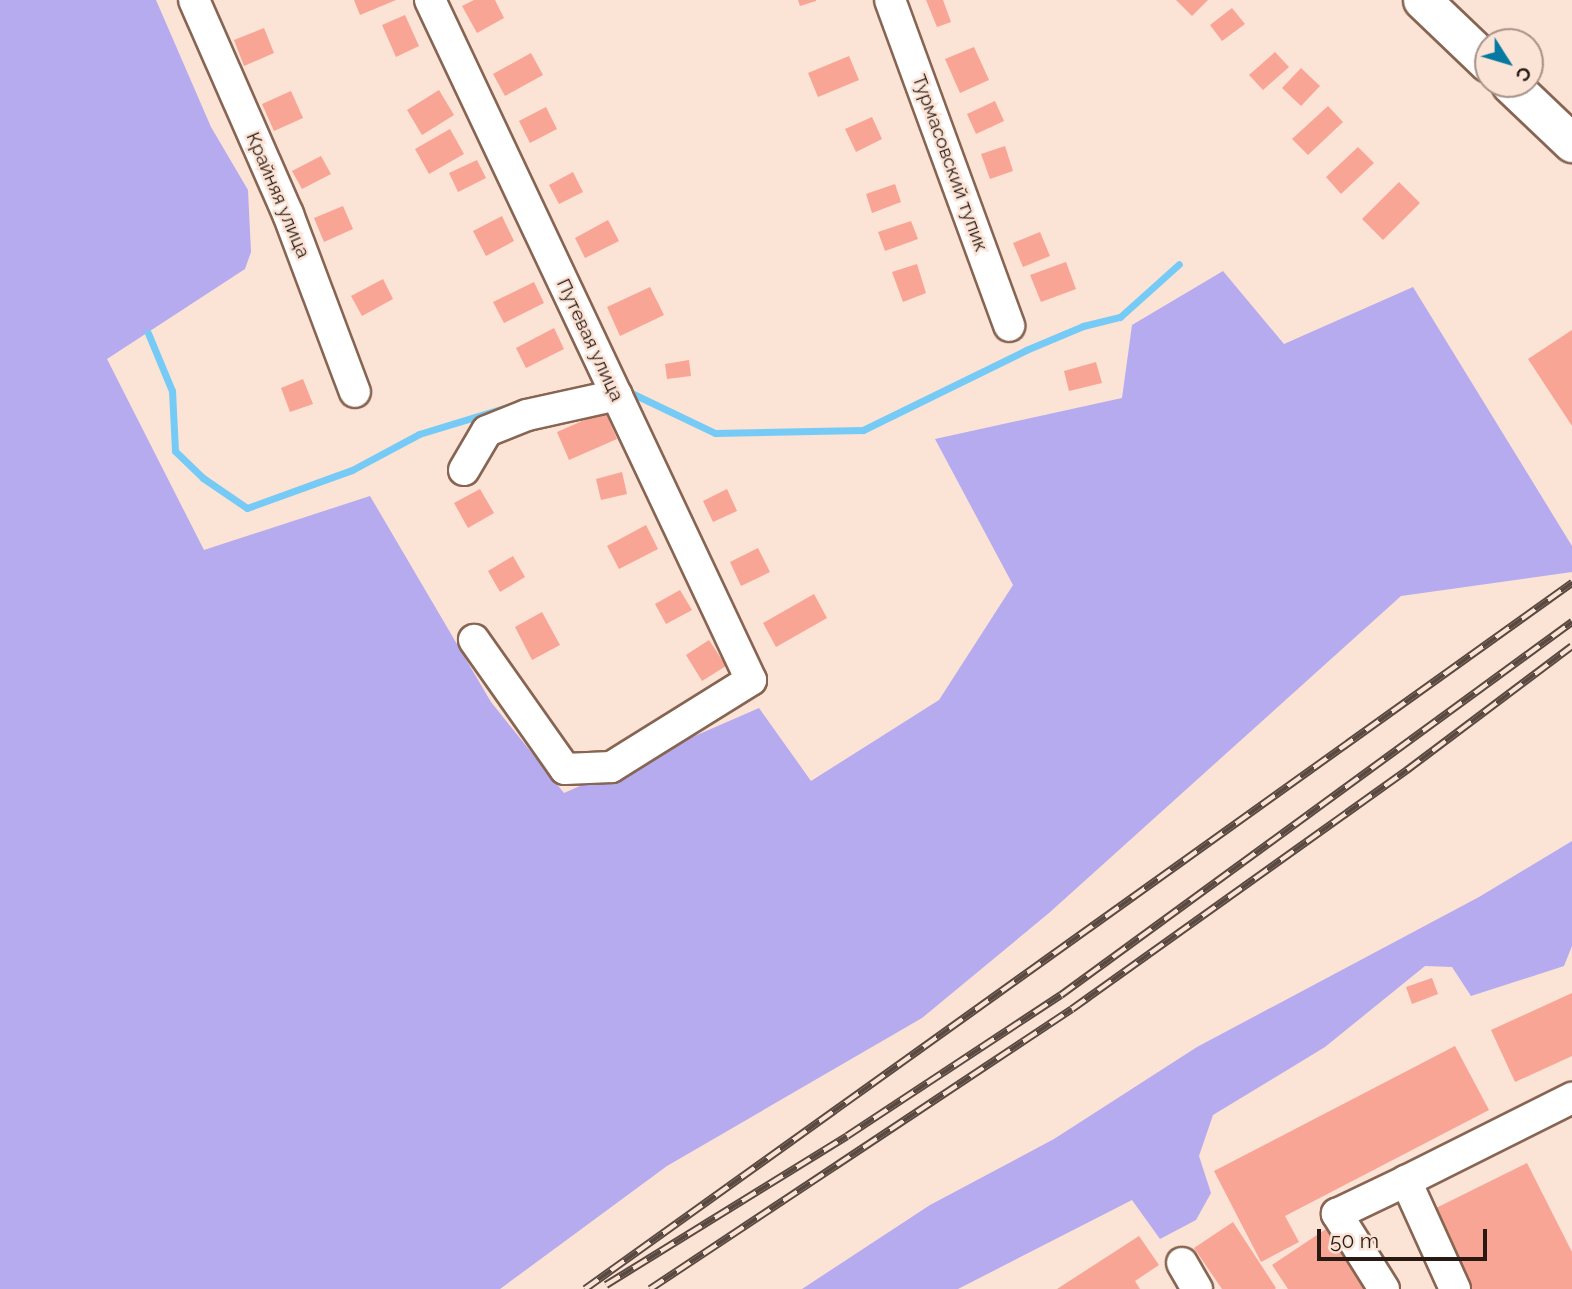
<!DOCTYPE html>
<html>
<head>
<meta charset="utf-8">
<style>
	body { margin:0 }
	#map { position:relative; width:1572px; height:1289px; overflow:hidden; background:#fbe3d6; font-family:Raleway,sans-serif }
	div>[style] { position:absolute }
	.green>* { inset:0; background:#b6abef }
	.stream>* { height:7px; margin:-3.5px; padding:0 3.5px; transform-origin:3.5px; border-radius:3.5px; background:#75cbf5 }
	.building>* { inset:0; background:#f9a595 }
	.roads { filter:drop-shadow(2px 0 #876552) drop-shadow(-2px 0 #876552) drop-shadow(0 2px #876552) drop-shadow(0 -2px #876552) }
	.minor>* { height:30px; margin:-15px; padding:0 15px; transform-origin:15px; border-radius:15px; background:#fff }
	.major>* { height:37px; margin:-18.5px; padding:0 18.5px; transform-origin:18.5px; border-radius:18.5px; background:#fff }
	.rail>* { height:8px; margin-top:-4px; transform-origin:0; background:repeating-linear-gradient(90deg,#fbe3d6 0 16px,#5a4940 0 32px); box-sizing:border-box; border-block:2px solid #5a4940 }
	span { translate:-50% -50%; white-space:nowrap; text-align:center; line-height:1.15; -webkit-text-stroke:5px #fbe3d6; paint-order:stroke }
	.street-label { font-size:19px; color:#281a12 }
	.north { position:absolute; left:1474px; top:28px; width:70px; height:70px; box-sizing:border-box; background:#fbe3d6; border:2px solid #a79388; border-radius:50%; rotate:127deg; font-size:19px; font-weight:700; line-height:28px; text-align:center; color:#281a12 }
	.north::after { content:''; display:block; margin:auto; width:24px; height:32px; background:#0579a2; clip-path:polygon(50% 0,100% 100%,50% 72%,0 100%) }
	.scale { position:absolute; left:1317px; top:1229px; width:170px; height:32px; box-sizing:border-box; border:4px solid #281a12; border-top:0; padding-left:9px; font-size:21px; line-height:24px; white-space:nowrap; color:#281a12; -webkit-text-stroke:5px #fbe3d6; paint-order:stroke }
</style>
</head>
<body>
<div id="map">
	<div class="green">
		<div style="clip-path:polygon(0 0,156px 0,211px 127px,248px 190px,251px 252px,245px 269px,107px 359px,204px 550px,370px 496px,491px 702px,564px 793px,759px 708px,811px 781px,939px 700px,1013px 585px,935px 439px,1122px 398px,1132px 325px,1223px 271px,1284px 344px,1413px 287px,1572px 546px,1572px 572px,1401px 596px,1049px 913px,922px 1018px,667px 1166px,500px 1289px,0 1289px)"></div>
		<div style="clip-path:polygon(1572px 841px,1572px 946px,1564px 966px,1471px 996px,1452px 967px,1425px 966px,1325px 1047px,1213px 1115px,1199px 1156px,1211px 1193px,1196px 1220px,1160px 1239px,1132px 1200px,958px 1289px,802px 1289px,930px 1205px,1054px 1139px,1197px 1047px,1479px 897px)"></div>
	</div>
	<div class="stream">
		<div style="left:148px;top:333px;width:63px;rotate:67.5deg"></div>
		<div style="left:172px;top:391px;width:60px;rotate:87.1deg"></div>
		<div style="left:175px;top:451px;width:39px;rotate:44deg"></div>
		<div style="left:203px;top:478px;width:53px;rotate:34.3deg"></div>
		<div style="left:247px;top:508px;width:112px;rotate:-19.9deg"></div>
		<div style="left:352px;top:470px;width:76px;rotate:-28.2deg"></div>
		<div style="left:419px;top:434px;width:110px;rotate:-16.9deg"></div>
		<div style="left:625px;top:390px;width:100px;rotate:25.5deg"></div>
		<div style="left:715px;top:433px;width:148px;rotate:-1.2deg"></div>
		<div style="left:863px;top:430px;width:182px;rotate:-26.1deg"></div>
		<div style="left:1026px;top:350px;width:62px;rotate:-22.8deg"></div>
		<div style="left:1083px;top:326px;width:38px;rotate:-14deg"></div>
		<div style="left:1120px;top:317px;width:79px;rotate:-41.9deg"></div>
	</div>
	<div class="building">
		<div style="clip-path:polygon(354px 0,396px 0,360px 15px)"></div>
		<div style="clip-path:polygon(474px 0,495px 0,504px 18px,477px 33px,462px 6px)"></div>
		<div style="clip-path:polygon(798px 0,816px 0,816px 1px,800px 6px)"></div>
		<div style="clip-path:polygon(926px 0,943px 0,951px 22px,937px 27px)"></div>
		<div style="clip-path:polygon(1176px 0,1208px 0,1192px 16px)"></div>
		<div style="clip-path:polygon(1232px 8px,1245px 24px,1222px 41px,1210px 25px)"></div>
		<div style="clip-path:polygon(405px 15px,419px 46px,396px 57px,382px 25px)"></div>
		<div style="clip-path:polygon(264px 28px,274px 53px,244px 66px,234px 40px)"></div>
		<div style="clip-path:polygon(974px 47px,989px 80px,960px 93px,945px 59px)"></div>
		<div style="clip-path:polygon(1275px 52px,1289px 67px,1263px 90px,1249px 75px)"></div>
		<div style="clip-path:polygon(531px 53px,543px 75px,505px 96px,493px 74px)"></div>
		<div style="clip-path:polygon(849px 56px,859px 80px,818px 97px,808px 73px)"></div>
		<div style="clip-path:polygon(1301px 68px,1320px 86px,1301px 106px,1282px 88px)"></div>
		<div style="clip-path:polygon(439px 90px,454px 115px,422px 135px,407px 110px)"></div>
		<div style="clip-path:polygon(291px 91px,303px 118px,274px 131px,262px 104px)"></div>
		<div style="clip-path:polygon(995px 101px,1004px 121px,976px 134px,967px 114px)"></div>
		<div style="clip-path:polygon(1328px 106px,1343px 122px,1308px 155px,1292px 139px)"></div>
		<div style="clip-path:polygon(546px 107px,557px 129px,530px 143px,519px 121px)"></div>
		<div style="clip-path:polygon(872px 117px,882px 139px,856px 152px,845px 129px)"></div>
		<div style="clip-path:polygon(450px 129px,464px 154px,429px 174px,415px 149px)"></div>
		<div style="clip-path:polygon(1005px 146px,1013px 171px,990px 179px,981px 154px)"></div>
		<div style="clip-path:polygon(1358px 147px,1374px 163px,1341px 194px,1326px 177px)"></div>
		<div style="clip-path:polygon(321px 156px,331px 174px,302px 189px,292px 171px)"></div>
		<div style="clip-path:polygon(477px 160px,486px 178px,458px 192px,449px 173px)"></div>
		<div style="clip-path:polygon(573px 172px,583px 192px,559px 204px,549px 185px)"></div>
		<div style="clip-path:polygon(1399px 182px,1420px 203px,1383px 240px,1362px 219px)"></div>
		<div style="clip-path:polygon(895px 184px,901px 202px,872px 213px,866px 194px)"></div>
		<div style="clip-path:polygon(343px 206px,353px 229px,324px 242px,314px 218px)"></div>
		<div style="clip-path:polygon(502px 216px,514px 241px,486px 256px,473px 231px)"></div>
		<div style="clip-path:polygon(608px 220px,619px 241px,585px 258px,575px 238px)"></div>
		<div style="clip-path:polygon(911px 221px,918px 239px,885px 251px,878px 232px)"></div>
		<div style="clip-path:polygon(1040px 232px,1050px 256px,1023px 267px,1013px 243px)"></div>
		<div style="clip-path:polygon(1066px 262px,1076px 289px,1041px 302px,1030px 275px)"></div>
		<div style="clip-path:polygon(917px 264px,926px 293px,903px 302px,892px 272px)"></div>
		<div style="clip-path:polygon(383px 279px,393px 299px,362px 316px,351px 296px)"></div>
		<div style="clip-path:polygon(534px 282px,544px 303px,504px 323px,493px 302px)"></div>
		<div style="clip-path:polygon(650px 287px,664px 315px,620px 336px,607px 307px)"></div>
		<div style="clip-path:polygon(554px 328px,564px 349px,526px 368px,516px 348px)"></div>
		<div style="clip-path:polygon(1572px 330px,1572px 426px,1528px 359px)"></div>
		<div style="clip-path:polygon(689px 360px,691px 376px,667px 379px,665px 364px)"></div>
		<div style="clip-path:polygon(1096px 362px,1102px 383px,1069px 391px,1064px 371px)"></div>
		<div style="clip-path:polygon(303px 379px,313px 404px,290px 412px,281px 388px)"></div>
		<div style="clip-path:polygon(605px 411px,617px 439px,569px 460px,557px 432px)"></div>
		<div style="clip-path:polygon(622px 472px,627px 494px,601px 500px,596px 479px)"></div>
		<div style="clip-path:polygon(480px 489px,494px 513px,468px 528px,454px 503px)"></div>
		<div style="clip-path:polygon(727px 489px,737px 511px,713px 522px,703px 501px)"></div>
		<div style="clip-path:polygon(646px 525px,658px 549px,619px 569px,607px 546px)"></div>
		<div style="clip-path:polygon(758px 548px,770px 572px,741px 586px,730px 562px)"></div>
		<div style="clip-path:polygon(513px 556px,525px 577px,500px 592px,488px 571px)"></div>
		<div style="clip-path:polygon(680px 590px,692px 610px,666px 624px,655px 604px)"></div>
		<div style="clip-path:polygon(814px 594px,827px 618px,776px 647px,763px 623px)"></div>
		<div style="clip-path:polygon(542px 612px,560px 645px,532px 660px,515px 627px)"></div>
		<div style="clip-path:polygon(709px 640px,726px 666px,702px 681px,686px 655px)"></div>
		<div style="clip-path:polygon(1432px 978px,1438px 994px,1412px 1004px,1406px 987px)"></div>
		<div style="clip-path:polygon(1572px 993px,1572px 1056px,1515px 1082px,1491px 1030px)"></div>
		<div style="clip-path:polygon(1455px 1046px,1489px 1110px,1285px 1216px,1299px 1242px,1261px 1262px,1214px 1171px)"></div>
		<div style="clip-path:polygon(1527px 1163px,1572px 1252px,1572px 1289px,1472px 1289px,1432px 1210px)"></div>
		<div style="clip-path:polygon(1233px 1222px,1276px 1288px,1275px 1289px,1222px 1289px,1194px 1248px)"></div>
		<div style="clip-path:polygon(1326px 1229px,1366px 1289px,1288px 1289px,1272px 1265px)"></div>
		<div style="clip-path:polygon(1139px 1236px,1159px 1265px,1135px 1281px,1140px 1289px,1057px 1289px)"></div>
	</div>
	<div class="roads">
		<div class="minor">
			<div style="left:194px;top:0;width:234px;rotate:66.3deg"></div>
			<div style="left:288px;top:214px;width:190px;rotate:69.4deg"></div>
			<div style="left:430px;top:0;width:752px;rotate:64.73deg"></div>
			<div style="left:751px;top:680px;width:165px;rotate:148.1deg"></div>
			<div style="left:611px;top:767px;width:46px;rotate:177.5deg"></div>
			<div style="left:565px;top:769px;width:158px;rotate:-125.2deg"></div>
			<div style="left:890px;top:0;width:347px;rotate:69.9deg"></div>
			<div style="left:464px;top:470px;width:45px;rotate:-59.5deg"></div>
			<div style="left:487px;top:431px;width:43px;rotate:-21.8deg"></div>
			<div style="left:527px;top:415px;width:92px;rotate:-12.5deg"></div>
			<div style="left:1182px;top:1263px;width:30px;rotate:60deg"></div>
			<div style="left:1384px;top:1289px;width:89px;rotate:-122.1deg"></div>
			<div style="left:1337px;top:1214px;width:76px;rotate:-25.6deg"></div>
			<div style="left:1455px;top:1289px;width:119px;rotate:-114.4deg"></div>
			<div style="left:1406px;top:1181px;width:186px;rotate:-26.6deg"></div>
		</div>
		<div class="major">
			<div style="left:1422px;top:0;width:91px;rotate:43.7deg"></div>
			<div style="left:1510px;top:84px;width:86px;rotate:43.6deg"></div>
		</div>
	</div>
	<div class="rail">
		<div style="left:606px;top:1285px;width:283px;rotate:-31.7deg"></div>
		<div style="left:847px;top:1136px;width:256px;rotate:-33.4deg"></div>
		<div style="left:1061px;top:995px;width:633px;rotate:-36.13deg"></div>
		<div style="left:585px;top:1289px;width:1214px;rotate:-35.58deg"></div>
		<div style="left:650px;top:1289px;width:506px;rotate:-33.56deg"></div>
		<div style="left:1072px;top:1009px;width:412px;rotate:-35.5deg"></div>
		<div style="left:1407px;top:770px;width:206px;rotate:-36.9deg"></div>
	</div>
	<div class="street-label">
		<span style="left:950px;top:163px;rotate:70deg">Турмасовский тупик</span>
		<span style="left:278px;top:195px;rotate:67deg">Крайняя улица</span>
		<span style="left:590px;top:340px;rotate:65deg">Путевая улица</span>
	</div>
	<div class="north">С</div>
	<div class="scale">50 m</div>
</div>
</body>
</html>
